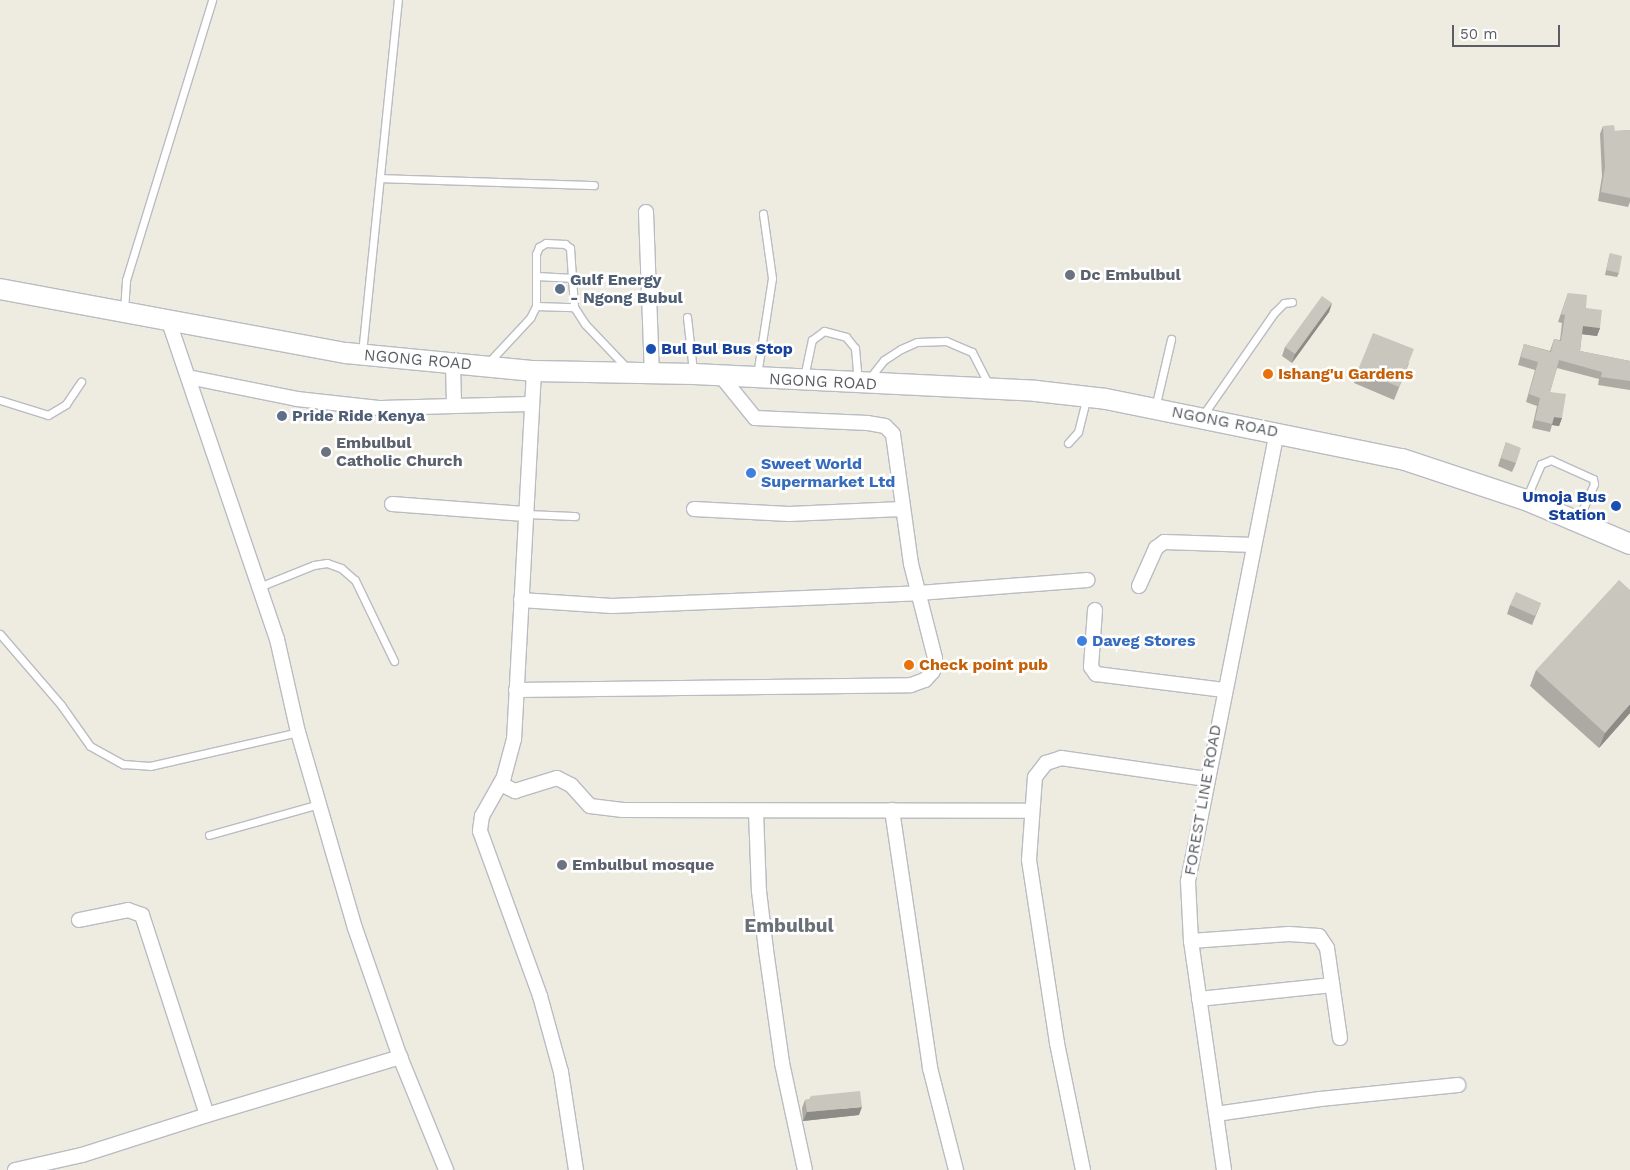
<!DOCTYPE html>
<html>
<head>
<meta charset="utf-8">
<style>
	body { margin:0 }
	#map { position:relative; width:1630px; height:1170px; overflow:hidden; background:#eeece1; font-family:"Work Sans",sans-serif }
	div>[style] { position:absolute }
	.roads { filter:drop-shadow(1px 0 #b9bcc2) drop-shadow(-1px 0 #b9bcc2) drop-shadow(0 1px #b9bcc2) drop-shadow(0 -1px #b9bcc2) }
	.lane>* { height:7px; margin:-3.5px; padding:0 3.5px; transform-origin:3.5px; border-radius:3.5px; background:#fff }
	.street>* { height:14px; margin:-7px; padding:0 7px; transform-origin:7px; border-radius:7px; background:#fff }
	.secondary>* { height:20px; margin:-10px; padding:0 10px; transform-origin:10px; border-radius:10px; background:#fff }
	.wall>* { inset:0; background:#adaaa3 }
	.shaded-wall>* { inset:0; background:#8d8b85 }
	.building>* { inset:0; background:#c9c6be }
	.dots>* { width:14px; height:14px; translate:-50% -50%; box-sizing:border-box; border:2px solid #fff; border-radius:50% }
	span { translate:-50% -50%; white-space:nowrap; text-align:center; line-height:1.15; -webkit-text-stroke:5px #fff; paint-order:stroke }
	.worship-label { font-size:16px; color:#5b616d; font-weight:700 }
	.left { translate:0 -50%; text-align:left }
	.service-label { font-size:16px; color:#4e5e75; font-weight:700 }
	.transit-label { font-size:16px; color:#164399; font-weight:700 }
	.right { translate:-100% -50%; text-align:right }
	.street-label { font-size:16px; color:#5a5e64 }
	.food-label { font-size:16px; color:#c56008; font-weight:700 }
	.shop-label { font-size:16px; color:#366cbe; font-weight:700 }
	.quarter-label { font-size:19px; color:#6b7076; font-weight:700 }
	.scale { position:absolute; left:1452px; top:25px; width:108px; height:22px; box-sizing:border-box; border:2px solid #5a5e64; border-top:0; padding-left:6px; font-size:15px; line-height:18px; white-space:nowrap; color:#5a5e64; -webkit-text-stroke:4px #fff; paint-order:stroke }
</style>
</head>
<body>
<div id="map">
	<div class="roads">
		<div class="lane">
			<div style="left:381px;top:178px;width:213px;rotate:1.9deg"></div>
			<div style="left:536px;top:276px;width:38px;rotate:3deg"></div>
			<div style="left:536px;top:306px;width:38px;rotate:2deg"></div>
			<div style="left:124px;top:310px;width:30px;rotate:-86deg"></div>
			<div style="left:126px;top:280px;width:293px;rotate:-72.9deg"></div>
			<div style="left:687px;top:317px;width:54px;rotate:83.7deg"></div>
			<div style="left:362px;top:353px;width:355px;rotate:-84.2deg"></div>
			<div style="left:488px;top:363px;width:62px;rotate:-47deg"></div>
			<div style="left:530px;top:318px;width:13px;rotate:-63deg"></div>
			<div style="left:536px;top:306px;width:52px;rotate:-90deg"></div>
			<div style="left:536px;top:254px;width:8px;rotate:-67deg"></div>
			<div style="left:539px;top:247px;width:8px;rotate:-30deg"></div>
			<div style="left:546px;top:243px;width:19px;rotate:3deg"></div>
			<div style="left:565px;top:244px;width:6px;rotate:39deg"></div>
			<div style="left:570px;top:248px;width:59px;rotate:86.1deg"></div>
			<div style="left:574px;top:307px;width:20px;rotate:57deg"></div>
			<div style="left:585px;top:324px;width:61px;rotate:46.3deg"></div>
			<div style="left:757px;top:375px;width:98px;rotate:-81.2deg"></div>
			<div style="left:772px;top:278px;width:65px;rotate:-98deg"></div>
			<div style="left:804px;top:377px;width:38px;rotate:-78deg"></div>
			<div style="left:812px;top:340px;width:15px;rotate:-37deg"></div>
			<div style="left:824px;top:331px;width:23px;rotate:15deg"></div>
			<div style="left:846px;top:337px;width:14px;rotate:51deg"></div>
			<div style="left:855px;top:348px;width:32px;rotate:85deg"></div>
			<div style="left:869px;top:379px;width:24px;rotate:-52deg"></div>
			<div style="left:884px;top:360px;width:20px;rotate:-33deg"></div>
			<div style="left:901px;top:349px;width:17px;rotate:-24deg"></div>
			<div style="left:917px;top:342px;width:29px;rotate:-2deg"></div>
			<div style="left:946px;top:341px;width:28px;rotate:23deg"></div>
			<div style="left:972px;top:352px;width:39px;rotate:63deg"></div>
			<div style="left:0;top:400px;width:50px;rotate:17.4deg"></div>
			<div style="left:48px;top:415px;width:21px;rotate:-31deg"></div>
			<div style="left:66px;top:404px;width:27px;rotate:-56deg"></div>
			<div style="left:1155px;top:408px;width:71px;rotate:-76.9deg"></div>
			<div style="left:1203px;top:415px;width:124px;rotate:-55.2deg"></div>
			<div style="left:1274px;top:313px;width:14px;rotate:-45deg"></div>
			<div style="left:1284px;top:303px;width:8px;rotate:-7deg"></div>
			<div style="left:1068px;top:443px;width:15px;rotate:-48deg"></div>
			<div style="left:1078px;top:432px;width:34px;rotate:-76deg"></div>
			<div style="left:1526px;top:499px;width:38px;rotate:-67deg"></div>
			<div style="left:1541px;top:464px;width:11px;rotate:-22deg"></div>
			<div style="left:1551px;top:460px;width:46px;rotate:24.3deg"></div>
			<div style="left:1593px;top:479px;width:5px;rotate:79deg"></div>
			<div style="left:1594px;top:484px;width:39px;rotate:114deg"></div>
			<div style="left:525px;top:514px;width:50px;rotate:2.3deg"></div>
			<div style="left:259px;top:587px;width:59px;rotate:-21.8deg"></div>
			<div style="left:314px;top:565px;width:13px;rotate:-9deg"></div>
			<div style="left:327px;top:563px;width:15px;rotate:20deg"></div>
			<div style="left:341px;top:568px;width:18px;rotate:41deg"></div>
			<div style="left:355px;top:580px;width:90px;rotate:64.3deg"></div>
			<div style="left:0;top:634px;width:94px;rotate:49.3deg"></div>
			<div style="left:61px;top:705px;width:50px;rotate:54.7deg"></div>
			<div style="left:90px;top:746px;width:38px;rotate:29deg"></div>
			<div style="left:123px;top:764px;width:27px;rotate:4deg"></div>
			<div style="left:150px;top:766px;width:152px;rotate:-12.9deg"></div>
			<div style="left:209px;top:835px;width:114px;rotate:-15.7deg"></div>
		</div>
		<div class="street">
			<div style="left:646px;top:212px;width:161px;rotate:87.9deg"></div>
			<div style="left:169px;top:322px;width:335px;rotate:71.2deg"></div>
			<div style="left:277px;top:639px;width:95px;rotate:77.3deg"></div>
			<div style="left:298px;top:732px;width:204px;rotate:73.8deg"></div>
			<div style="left:355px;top:928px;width:137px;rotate:70.8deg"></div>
			<div style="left:400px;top:1057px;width:122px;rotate:67.8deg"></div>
			<div style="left:453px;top:363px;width:42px;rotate:88.6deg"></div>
			<div style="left:534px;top:371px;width:369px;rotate:93.1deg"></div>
			<div style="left:514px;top:739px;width:39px;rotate:105deg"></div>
			<div style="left:504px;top:777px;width:45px;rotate:119.4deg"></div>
			<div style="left:482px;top:816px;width:15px;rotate:98deg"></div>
			<div style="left:480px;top:831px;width:176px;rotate:70deg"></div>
			<div style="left:540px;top:996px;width:79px;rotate:74.6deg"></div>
			<div style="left:561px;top:1072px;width:99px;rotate:81.3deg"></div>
			<div style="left:188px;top:377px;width:111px;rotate:11.4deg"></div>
			<div style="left:297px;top:399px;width:82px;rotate:6.3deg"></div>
			<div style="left:379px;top:408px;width:152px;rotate:-1.5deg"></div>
			<div style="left:392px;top:504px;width:133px;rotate:4.3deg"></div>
			<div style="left:694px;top:509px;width:95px;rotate:3deg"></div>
			<div style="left:789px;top:514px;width:114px;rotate:-2.5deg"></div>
			<div style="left:1139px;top:586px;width:42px;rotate:-65.9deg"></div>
			<div style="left:1156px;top:548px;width:10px;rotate:-37deg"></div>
			<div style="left:1164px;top:542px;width:90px;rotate:1.9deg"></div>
			<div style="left:521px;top:600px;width:91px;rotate:3.8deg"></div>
			<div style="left:612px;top:606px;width:307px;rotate:-2.4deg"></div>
			<div style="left:919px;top:593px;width:169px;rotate:-4.4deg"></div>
			<div style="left:1095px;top:610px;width:57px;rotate:94deg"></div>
			<div style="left:1091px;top:667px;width:9px;rotate:54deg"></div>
			<div style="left:1096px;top:674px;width:129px;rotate:7.1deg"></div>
			<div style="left:516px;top:690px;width:395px;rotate:-0.7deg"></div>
			<div style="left:911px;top:685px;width:15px;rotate:-20deg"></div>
			<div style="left:925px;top:680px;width:12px;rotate:-48deg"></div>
			<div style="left:933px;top:671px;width:13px;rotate:-81deg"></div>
			<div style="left:935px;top:658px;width:97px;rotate:-104.3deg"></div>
			<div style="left:911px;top:564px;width:131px;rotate:-97.9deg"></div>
			<div style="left:893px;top:434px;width:11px;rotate:-135deg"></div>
			<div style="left:885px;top:426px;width:17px;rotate:-170deg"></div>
			<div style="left:868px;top:423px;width:113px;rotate:-177.5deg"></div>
			<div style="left:755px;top:418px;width:54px;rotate:-129deg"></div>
			<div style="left:501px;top:784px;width:16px;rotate:27deg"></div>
			<div style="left:515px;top:791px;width:44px;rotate:-17.2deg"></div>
			<div style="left:557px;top:778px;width:16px;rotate:27deg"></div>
			<div style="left:571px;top:785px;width:28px;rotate:48deg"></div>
			<div style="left:590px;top:806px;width:33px;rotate:7deg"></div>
			<div style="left:623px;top:810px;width:408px;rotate:0.1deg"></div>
			<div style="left:892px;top:810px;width:261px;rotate:81.6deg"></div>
			<div style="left:930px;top:1068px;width:105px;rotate:75.7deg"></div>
			<div style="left:756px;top:811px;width:80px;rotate:87.9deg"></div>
			<div style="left:759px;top:891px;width:59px;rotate:83.2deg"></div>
			<div style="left:766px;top:950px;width:114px;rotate:81.9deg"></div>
			<div style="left:782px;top:1063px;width:109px;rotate:77.9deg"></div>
			<div style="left:79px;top:920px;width:50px;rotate:-11.5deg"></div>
			<div style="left:128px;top:910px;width:15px;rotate:20deg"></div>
			<div style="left:142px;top:915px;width:210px;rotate:72deg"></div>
			<div style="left:207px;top:1115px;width:202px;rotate:-16.7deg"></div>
			<div style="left:1191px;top:941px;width:98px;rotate:-4.1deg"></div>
			<div style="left:1289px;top:934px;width:30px;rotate:4deg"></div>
			<div style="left:1319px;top:936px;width:14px;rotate:56deg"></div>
			<div style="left:1327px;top:948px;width:91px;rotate:81.8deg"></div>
			<div style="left:1199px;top:999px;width:134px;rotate:-6deg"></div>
			<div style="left:1216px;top:1114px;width:105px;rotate:-8.2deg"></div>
			<div style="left:1320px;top:1099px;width:139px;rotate:-5.8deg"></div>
			<div style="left:15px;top:1170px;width:69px;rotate:-12.6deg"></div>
			<div style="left:82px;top:1155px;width:131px;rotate:-17.7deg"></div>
			<div style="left:1083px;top:1170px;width:130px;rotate:-101.6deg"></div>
			<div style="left:1057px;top:1043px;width:185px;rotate:-98.7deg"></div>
			<div style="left:1029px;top:860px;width:83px;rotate:-85.9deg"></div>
			<div style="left:1035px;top:777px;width:18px;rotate:-52deg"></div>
			<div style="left:1046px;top:763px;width:16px;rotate:-18deg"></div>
			<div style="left:1061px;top:758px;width:147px;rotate:8.2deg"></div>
			<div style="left:1224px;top:1170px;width:231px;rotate:-98.2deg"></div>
			<div style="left:1191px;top:941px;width:60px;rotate:-92.9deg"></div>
			<div style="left:1188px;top:881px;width:457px;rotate:-78.8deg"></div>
		</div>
		<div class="secondary">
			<div style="left:0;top:289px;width:352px;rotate:10.5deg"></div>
			<div style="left:346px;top:353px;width:189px;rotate:5.5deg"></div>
			<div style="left:534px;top:371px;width:160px;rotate:1.1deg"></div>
			<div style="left:694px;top:374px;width:342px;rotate:2.8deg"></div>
			<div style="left:1036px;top:391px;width:70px;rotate:6.5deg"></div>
			<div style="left:1106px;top:399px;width:302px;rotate:11.5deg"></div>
			<div style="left:1402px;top:459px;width:131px;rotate:18.3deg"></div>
			<div style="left:1526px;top:500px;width:113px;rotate:22.9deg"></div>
		</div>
	</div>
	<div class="wall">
		<div style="clip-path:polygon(1603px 126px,1615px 131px,1630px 130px,1630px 202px,1628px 207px,1598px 201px,1602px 176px,1600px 134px)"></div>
		<div style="clip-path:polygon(1610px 253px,1619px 273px,1617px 277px,1605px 275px)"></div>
		<div style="clip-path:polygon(1568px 293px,1586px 308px,1600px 328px,1597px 336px,1582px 334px,1580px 351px,1630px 361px,1630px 390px,1598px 385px,1599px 379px,1557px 368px,1550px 392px,1562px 418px,1559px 426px,1552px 425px,1550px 432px,1532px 428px,1537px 406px,1526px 402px,1535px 370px,1518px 365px,1524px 344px,1550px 351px,1554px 339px,1560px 340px,1562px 323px,1558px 322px)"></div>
		<div style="clip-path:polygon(1332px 303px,1329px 312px,1292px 363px,1282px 356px,1285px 347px)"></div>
		<div style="clip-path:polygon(1409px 363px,1394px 400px,1354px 383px,1358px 370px)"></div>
		<div style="clip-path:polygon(1506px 442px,1516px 463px,1512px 472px,1498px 466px)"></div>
		<div style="clip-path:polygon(1541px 603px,1532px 625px,1507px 614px,1510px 605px)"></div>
		<div style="clip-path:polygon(1536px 670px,1630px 713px,1599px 748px,1530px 686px)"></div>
		<div style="clip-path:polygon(811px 1096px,859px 1115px,803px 1121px,802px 1108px,805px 1100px,810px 1099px)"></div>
	</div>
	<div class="shaded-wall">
		<div style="clip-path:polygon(1332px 303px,1329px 312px,1292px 363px,1295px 354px)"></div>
		<div style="clip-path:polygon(1583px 326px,1600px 328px,1597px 336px,1580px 334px)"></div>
		<div style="clip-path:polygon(1554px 417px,1562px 418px,1559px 426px,1552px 425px)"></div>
		<div style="clip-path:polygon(1630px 704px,1630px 713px,1599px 748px,1605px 733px)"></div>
		<div style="clip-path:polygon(862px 1107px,859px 1115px,803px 1121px,807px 1112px)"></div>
	</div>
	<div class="building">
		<div style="clip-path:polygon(1614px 125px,1615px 131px,1630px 130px,1630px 198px,1601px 192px,1605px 167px,1603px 126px)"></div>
		<div style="clip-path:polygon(1610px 253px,1622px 256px,1619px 273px,1606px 270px)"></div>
		<div style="clip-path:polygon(1568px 293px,1587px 295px,1586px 308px,1602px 310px,1600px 328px,1583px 326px,1580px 351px,1630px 361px,1630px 381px,1601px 377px,1602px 372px,1559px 360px,1550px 392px,1566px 394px,1562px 418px,1554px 417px,1552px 424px,1535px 420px,1540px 398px,1529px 394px,1538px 362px,1521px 357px,1524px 344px,1551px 352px,1554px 339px,1561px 341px,1565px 315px,1561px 314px)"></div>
		<div style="clip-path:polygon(1322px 296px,1332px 303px,1295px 354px,1285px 347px)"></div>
		<div style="clip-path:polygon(1373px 333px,1414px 349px,1399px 387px,1358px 370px)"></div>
		<div style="clip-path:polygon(1506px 442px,1521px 448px,1516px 463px,1501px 458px)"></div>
		<div style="clip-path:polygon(1619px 580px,1630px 590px,1630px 704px,1605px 733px,1536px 670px)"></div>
		<div style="clip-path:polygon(1516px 592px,1541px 603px,1535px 616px,1510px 605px)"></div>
		<div style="clip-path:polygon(860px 1091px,862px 1107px,807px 1112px,805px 1100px,811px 1099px,811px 1096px)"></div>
	</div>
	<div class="dots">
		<div style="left:1070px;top:275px;background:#6b7280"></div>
		<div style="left:560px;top:289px;background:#5c6f8a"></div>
		<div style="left:651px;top:349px;background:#1a4fb4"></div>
		<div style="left:1268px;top:374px;background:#e8710a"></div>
		<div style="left:282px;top:416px;background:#5c6f8a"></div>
		<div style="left:326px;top:452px;background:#6b7280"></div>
		<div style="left:751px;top:473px;background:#3f7fe0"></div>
		<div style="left:1616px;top:506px;background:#1a4fb4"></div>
		<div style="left:1082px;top:641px;background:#3f7fe0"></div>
		<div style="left:909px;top:665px;background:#e8710a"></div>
		<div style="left:562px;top:865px;background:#6b7280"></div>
	</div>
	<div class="worship-label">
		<span class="left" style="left:1080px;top:275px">Dc Embulbul</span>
		<span class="left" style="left:336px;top:452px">Embulbul<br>Catholic Church</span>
		<span class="left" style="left:572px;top:865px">Embulbul mosque</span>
	</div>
	<div class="service-label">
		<span class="left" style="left:570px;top:289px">Gulf Energy<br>- Ngong Bubul</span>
		<span class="left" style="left:292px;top:416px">Pride Ride Kenya</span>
	</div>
	<div class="transit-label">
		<span class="left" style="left:661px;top:349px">Bul Bul Bus Stop</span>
		<span class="right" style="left:1606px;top:506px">Umoja Bus<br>Station</span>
	</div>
	<div class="street-label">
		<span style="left:418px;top:360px;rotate:5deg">NGONG ROAD</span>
		<span style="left:823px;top:382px;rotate:3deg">NGONG ROAD</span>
		<span style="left:1225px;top:422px;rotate:11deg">NGONG ROAD</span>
		<span style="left:1203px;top:800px;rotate:-80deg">FOREST LINE ROAD</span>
	</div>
	<div class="food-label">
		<span class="left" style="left:1278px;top:374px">Ishang'u Gardens</span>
		<span class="left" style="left:919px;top:665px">Check point pub</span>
	</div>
	<div class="shop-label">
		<span class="left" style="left:761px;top:473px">Sweet World<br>Supermarket Ltd</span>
		<span class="left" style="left:1092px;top:641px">Daveg Stores</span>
	</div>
	<div class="quarter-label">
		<span style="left:789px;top:926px">Embulbul</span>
	</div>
	<div class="scale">50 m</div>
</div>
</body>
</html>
